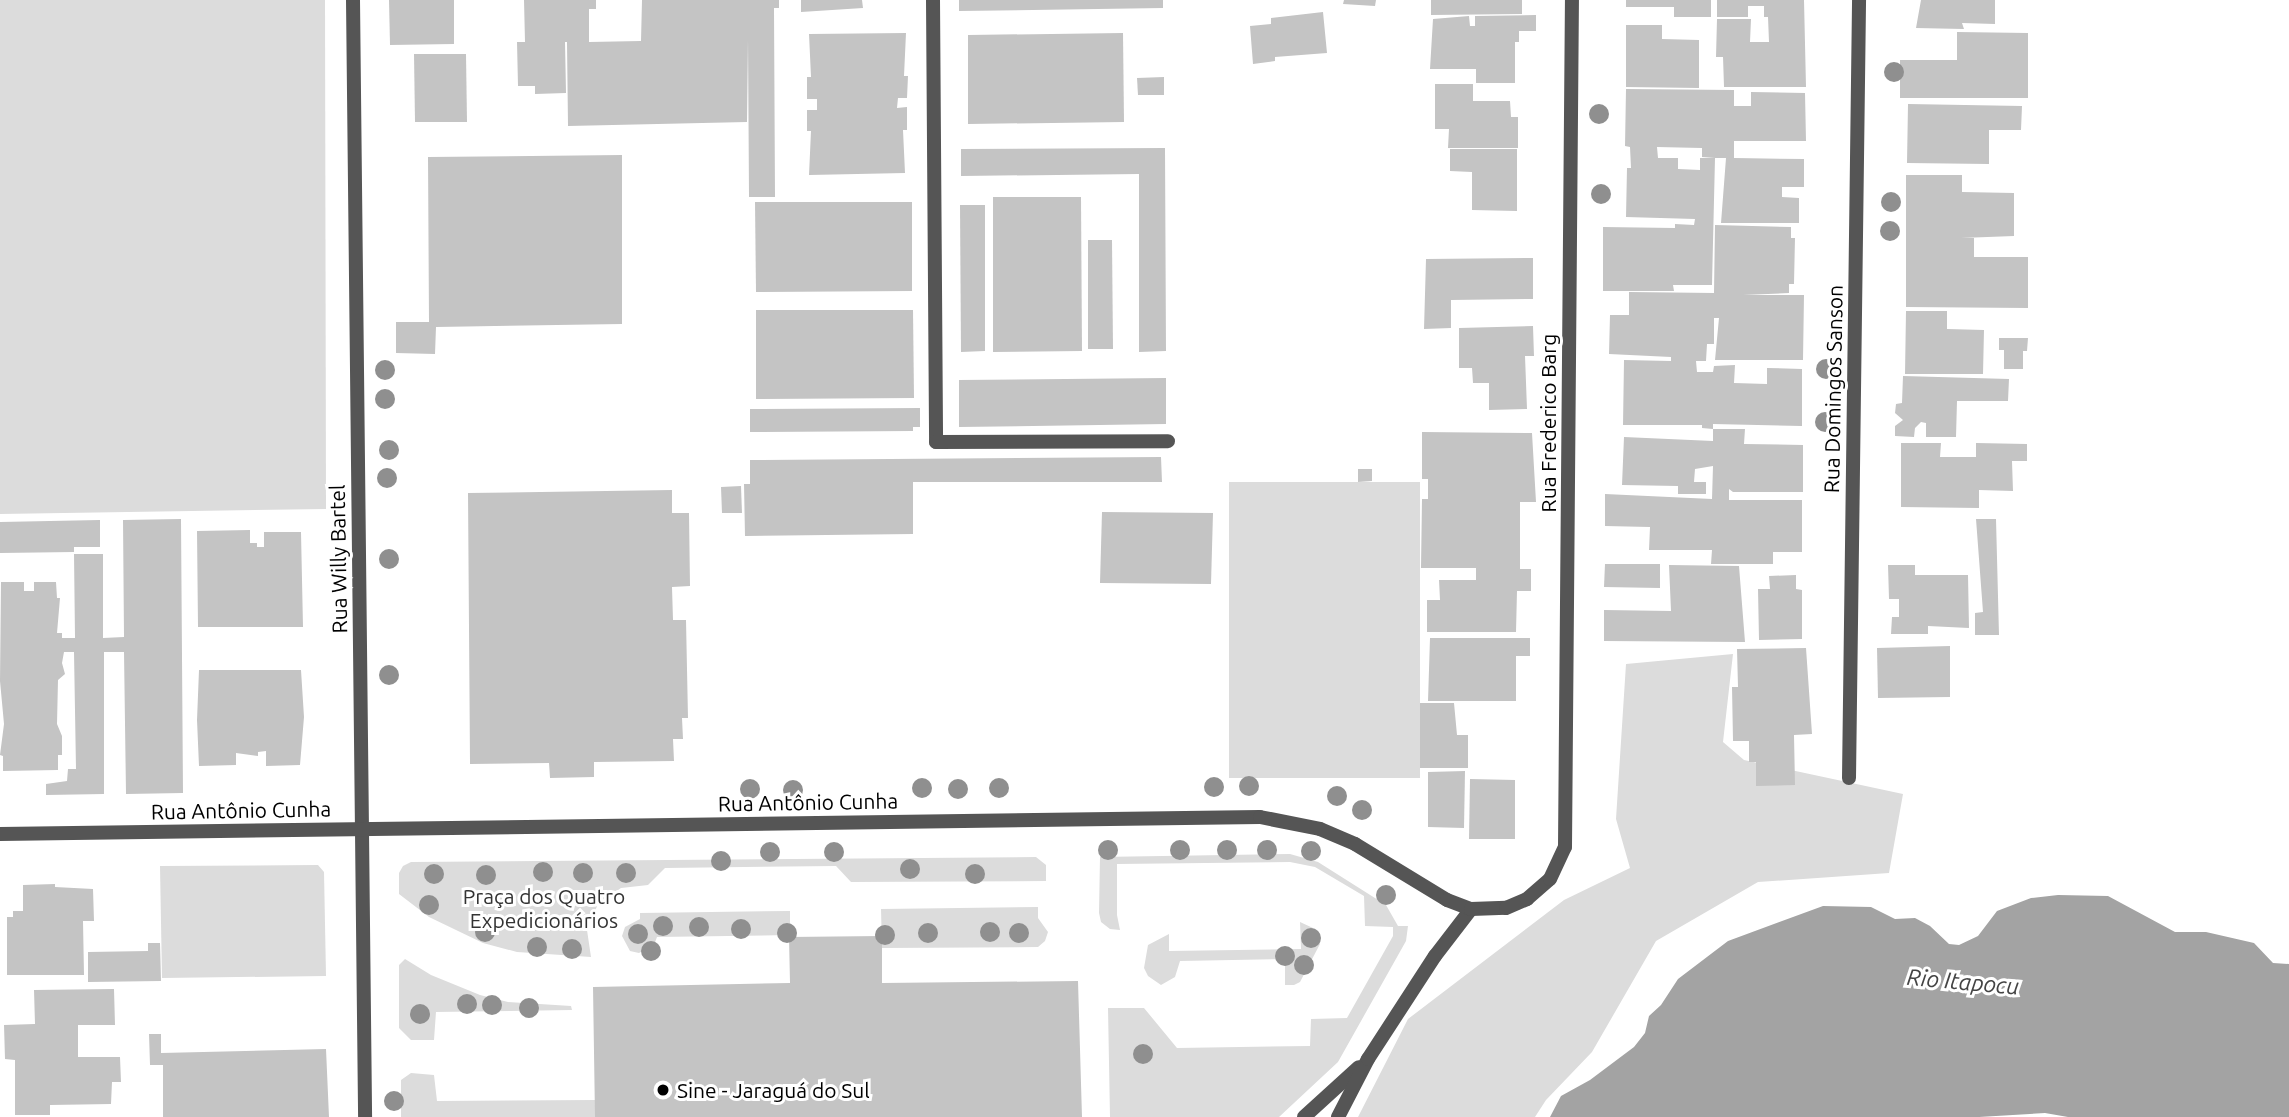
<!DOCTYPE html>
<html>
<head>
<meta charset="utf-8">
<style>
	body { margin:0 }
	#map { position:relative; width:2289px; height:1117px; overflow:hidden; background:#fff; font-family:Ubuntu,sans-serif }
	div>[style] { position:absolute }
	.green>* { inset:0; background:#dcdcdc }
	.water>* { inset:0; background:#a3a3a3 }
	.building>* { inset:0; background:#c4c4c4 }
	.service>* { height:14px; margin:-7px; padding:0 7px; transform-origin:7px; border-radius:7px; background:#555 }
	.minor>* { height:14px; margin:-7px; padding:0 7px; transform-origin:7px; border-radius:7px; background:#555 }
	.trees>* { width:20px; height:20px; margin:-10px; border-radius:50%; background:#8f8f8f }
	.dots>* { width:19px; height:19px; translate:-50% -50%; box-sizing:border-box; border:4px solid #fff; border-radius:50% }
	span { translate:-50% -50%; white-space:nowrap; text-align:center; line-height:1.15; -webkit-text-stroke:6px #fff; paint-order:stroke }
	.street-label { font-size:21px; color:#000 }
	.park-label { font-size:21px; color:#333 }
	.poi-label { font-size:21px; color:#000 }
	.left { translate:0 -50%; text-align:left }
	.water-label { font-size:23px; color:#444; font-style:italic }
</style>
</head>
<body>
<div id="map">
	<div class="green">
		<div style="clip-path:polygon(0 0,325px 0,326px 509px,0 514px)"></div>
		<div style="clip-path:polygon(1229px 482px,1420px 482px,1420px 778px,1229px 778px)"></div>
		<div style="clip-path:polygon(1733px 654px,1723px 742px,1744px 760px,1903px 794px,1889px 873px,1758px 882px,1656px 941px,1592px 1052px,1546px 1100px,1535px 1117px,1358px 1117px,1408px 1019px,1564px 900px,1630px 868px,1616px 819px,1626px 664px)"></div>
		<div style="clip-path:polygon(1290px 854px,1318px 862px,1386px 905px,1398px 926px,1408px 926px,1406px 941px,1338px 1062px,1279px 1117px,1110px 1117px,1108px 1008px,1144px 1008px,1177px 1048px,1310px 1046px,1311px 1019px,1347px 1018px,1393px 936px,1393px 927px,1365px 926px,1364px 896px,1315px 867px,1290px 862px,1117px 864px,1117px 915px,1120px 930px,1110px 929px,1101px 922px,1099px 913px,1100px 857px)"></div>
		<div style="clip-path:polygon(1036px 857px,1046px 865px,1046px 881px,851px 882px,836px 866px,665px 868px,648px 885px,621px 888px,598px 904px,587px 930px,591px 957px,517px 952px,483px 943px,429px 917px,399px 894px,399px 873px,403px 866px,411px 862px)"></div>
		<div style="clip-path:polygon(318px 865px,324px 872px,326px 976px,162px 978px,160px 866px)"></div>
		<div style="clip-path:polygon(1038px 907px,1038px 918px,1048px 932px,1045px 941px,1038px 947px,882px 948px,881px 909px)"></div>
		<div style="clip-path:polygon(790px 911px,790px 935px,657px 937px,654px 945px,639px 953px,630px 951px,622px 936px,625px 927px,640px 919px,640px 913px)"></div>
		<div style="clip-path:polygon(1300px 922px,1313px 928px,1320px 944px,1300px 982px,1294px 985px,1285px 985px,1285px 959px,1180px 961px,1175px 977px,1161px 985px,1148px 976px,1144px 968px,1148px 945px,1169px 934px,1169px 951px,1301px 949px)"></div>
		<div style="clip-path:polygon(405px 959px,431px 975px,480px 995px,508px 1002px,571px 1006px,572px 1010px,436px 1012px,434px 1040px,411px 1040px,399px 1028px,399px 965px)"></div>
		<div style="clip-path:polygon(411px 1073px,434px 1075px,437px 1101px,596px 1100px,597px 1117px,401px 1117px,401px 1080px)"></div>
	</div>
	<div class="water">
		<div style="clip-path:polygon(2058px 895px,2108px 896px,2175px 932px,2206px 932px,2254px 943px,2273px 963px,2289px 964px,2289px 1117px,2068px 1117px,2045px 1113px,1979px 1117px,1550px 1117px,1561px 1096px,1590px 1080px,1634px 1047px,1645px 1033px,1649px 1016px,1661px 1005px,1678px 979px,1728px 941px,1823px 906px,1871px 907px,1895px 919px,1915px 918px,1930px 926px,1949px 944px,1959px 945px,1978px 936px,1997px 911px,2031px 898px)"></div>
	</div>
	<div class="building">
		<div style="clip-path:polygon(389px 0,454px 0,454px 44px,390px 45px)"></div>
		<div style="clip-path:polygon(524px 0,596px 0,596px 9px,589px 9px,589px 42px,641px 41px,642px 0,779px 0,779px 8px,774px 8px,775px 197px,749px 197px,748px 39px,747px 122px,568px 126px,567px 42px,565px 42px,566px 93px,535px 94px,535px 86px,518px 86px,517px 42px,525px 42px)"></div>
		<div style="clip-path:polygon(801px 0,862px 0,863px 8px,801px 12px)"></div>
		<div style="clip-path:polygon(959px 0,1163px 0,1163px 8px,959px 11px)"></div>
		<div style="clip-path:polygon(1344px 0,1376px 0,1375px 6px,1343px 4px)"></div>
		<div style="clip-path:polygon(1431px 0,1522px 0,1522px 14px,1431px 15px)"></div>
		<div style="clip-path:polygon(1626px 0,1711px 0,1711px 17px,1674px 17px,1674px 7px,1626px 7px)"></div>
		<div style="clip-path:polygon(1717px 0,1804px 0,1806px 87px,1724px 87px,1723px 57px,1716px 57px,1717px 19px,1751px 19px,1750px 42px,1769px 42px,1768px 17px,1764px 17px,1764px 6px,1748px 6px,1748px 17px,1717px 17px)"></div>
		<div style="clip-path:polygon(1921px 0,1995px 0,1995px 24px,1962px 23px,1964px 29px,1916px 28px)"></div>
		<div style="clip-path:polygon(1323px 12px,1327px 53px,1275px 57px,1275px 61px,1253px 64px,1250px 26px,1271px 24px,1271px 18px)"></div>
		<div style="clip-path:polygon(1536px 15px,1536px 31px,1519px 31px,1519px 42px,1515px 42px,1515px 83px,1476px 83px,1476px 69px,1430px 69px,1433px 19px,1469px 16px,1470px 26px,1475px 26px,1475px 16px)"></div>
		<div style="clip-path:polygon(1626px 25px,1662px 25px,1662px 39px,1699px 40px,1699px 88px,1626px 87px)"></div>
		<div style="clip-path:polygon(1957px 32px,2028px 33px,2028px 98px,1900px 98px,1900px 60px,1957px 60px)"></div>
		<div style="clip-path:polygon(906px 33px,904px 76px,908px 76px,907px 98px,898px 98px,897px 108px,907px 107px,907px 130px,903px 130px,905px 173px,809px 175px,811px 131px,807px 131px,807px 110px,817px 110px,817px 99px,807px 99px,807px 77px,811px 77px,809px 34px)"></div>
		<div style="clip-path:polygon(1123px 33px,1124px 122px,968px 124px,968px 35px)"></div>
		<div style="clip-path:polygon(414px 54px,466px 54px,467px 122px,415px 122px)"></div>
		<div style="clip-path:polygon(1164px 77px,1164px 95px,1138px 95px,1137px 78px)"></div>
		<div style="clip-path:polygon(1435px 84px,1473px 84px,1473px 101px,1510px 101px,1511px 117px,1518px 117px,1518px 148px,1448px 148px,1449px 129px,1435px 129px)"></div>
		<div style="clip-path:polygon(evenodd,1626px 89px,1734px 90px,1734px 106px,1751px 106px,1751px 92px,1805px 93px,1806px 141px,1734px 141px,1734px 158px,1804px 159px,1804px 187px,1782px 187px,1782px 197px,1799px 198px,1799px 223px,1721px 223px,1726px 158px,1715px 158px,1712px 285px,1673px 285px,1674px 291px,1603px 291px,1603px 227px,1675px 228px,1675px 224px,1694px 225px,1695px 219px,1626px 217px,1627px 168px,1631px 168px,1630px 147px,1625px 146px,1626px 89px,1657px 147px,1702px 148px,1702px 157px,1715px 158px,1700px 158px,1700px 170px,1678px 169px,1678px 158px,1658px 158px,1657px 147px)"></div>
		<div style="clip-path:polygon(1908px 104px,2022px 106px,2021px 130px,1989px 130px,1989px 164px,1907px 163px)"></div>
		<div style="clip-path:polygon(1165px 148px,1166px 351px,1139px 352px,1139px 174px,961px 176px,961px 149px)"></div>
		<div style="clip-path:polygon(1450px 149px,1517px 149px,1517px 211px,1472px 210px,1472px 172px,1450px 171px)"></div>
		<div style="clip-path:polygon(622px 155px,622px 324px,436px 327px,435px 354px,396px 353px,396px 322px,429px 322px,428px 157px)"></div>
		<div style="clip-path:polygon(1906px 175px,1962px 175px,1962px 192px,2014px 193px,2014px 236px,1961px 238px,1974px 238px,1974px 257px,2028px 257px,2028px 308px,1906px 307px)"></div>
		<div style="clip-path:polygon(993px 197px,1081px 197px,1082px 351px,993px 352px)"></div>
		<div style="clip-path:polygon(755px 202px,912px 202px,912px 291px,756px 292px)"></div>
		<div style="clip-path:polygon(960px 205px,985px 205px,985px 351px,961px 352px)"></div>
		<div style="clip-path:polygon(1715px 225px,1791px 227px,1791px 238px,1795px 238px,1794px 284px,1789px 284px,1789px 293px,1743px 295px,1804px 295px,1803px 360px,1715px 360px,1719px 318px,1714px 318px,1714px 344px,1707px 344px,1706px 361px,1696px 361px,1697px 372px,1713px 372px,1714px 366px,1735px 365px,1734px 383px,1767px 384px,1767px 368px,1802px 369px,1802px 426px,1713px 424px,1713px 429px,1702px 428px,1702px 425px,1623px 425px,1624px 360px,1671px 361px,1671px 357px,1609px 354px,1610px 315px,1629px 315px,1629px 292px,1714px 293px)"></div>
		<div style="clip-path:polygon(1088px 240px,1112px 240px,1113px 349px,1088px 349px)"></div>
		<div style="clip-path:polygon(1533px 258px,1533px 299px,1451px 300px,1451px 328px,1424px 329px,1426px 259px)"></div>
		<div style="clip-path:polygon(756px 310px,913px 310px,914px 398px,756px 399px)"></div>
		<div style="clip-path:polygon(1906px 311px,1947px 311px,1947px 329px,1984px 330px,1983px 374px,1905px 374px)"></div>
		<div style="clip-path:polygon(1533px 326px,1534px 356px,1525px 356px,1527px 409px,1489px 410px,1489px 383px,1473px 383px,1472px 368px,1459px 368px,1459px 328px)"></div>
		<div style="clip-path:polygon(1999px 338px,2028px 338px,2027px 351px,2023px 351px,2023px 369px,2004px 369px,2004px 350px,1999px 350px)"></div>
		<div style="clip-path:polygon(1903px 376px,2009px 379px,2008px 401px,1957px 401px,1956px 437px,1926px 437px,1926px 423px,1921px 422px,1915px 428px,1914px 437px,1895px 436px,1895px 426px,1903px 420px,1895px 413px,1896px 404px,1902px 403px)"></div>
		<div style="clip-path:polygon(1166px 378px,1166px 424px,959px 427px,959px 380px)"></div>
		<div style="clip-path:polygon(920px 408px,920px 427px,913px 427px,913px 431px,750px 432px,750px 409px)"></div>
		<div style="clip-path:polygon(1713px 429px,1745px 429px,1744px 444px,1803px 445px,1803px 492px,1733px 492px,1729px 489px,1729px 500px,1802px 500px,1802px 552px,1773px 552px,1773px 564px,1711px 564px,1712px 550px,1649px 550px,1650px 527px,1605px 526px,1605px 494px,1712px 499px,1713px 466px,1695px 469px,1694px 482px,1706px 482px,1706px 494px,1678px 494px,1678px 486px,1622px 485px,1624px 437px,1713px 441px)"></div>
		<div style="clip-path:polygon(1422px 432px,1532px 433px,1536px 502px,1520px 502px,1520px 569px,1531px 569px,1531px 591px,1517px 591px,1516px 632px,1427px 632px,1427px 600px,1440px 600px,1439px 580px,1476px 580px,1476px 568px,1421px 568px,1422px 499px,1428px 499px,1428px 479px,1422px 479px)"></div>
		<div style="clip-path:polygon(1901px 443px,1941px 443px,1940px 457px,1976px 457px,1976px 443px,2027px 444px,2027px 461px,2012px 461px,2013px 491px,1979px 490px,1979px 508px,1901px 507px)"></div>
		<div style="clip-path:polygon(1161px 457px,1162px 482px,913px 482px,913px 534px,745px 536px,744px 484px,750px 484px,750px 460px)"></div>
		<div style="clip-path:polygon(1358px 469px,1372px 469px,1372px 481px,1358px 482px)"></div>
		<div style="clip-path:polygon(741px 486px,742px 513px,722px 513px,721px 487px)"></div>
		<div style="clip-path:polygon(672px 490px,672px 513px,689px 513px,690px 586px,672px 587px,673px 620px,686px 620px,688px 718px,682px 718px,683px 739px,673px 739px,674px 761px,594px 762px,594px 777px,550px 778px,549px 763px,470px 764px,468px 493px)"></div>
		<div style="clip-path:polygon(1102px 512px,1213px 513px,1211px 584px,1100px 583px)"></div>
		<div style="clip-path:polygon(181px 519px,183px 793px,126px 794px,124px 652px,104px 652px,104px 794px,46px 795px,46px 784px,67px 781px,68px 769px,76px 769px,74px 652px,64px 652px,62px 663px,65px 674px,58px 680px,57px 724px,62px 736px,62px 755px,58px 755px,58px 770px,3px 771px,3px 756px,0 755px,4px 724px,0 681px,1px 582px,24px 582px,24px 591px,34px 591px,34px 582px,56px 582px,57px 598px,60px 598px,57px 633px,62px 633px,62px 638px,75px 638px,74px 554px,103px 554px,103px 638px,124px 637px,123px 520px)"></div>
		<div style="clip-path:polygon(1976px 519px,1996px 519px,1999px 635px,1975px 635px,1975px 613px,1983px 612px)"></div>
		<div style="clip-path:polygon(100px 520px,100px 547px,74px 547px,74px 552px,0 553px,0 522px)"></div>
		<div style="clip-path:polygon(250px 530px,250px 543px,257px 543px,257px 547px,264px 547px,264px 532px,301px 532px,303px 627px,198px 627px,197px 531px)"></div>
		<div style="clip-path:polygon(1605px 564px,1660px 564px,1660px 588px,1604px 587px)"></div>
		<div style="clip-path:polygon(1669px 565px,1739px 566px,1745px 642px,1604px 641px,1604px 610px,1671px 611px)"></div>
		<div style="clip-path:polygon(1888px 565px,1915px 565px,1915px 575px,1968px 575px,1969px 628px,1928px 626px,1928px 634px,1891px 634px,1892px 617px,1899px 617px,1899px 599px,1889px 599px)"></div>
		<div style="clip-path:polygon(1796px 575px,1796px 589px,1802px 590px,1802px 639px,1759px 640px,1758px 589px,1770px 589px,1769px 576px)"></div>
		<div style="clip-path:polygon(1430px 638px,1530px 638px,1530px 656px,1516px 656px,1516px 701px,1428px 701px)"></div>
		<div style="clip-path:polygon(1950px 646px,1950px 697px,1878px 698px,1877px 648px)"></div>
		<div style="clip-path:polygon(1806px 648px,1812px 734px,1794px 735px,1795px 785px,1756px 786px,1756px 762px,1749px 762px,1749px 741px,1733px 741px,1732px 687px,1738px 687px,1737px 649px)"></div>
		<div style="clip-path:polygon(199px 670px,301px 670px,304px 717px,300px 765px,266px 766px,266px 751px,258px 752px,258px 756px,236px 753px,236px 765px,199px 766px,197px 720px)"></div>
		<div style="clip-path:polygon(1420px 703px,1454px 703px,1457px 735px,1468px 735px,1468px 768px,1420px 768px)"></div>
		<div style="clip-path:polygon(1465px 771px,1464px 828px,1428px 827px,1428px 772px)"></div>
		<div style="clip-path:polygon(1470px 779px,1515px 780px,1515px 839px,1469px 839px)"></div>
		<div style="clip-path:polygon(55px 884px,55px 887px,93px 889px,94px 921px,83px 921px,84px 975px,7px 975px,7px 917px,13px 917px,13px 911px,23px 911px,23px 885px)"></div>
		<div style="clip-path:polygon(882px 936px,882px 983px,1078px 981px,1082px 1117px,595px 1117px,593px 987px,790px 983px,789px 937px)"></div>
		<div style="clip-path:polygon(148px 943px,160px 943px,161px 981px,88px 982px,88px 952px,148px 951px)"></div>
		<div style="clip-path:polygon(114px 989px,115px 1025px,78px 1025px,78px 1057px,120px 1057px,121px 1082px,112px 1082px,111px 1104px,50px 1105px,50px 1115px,15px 1115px,15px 1060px,5px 1059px,4px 1025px,35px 1024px,34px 990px)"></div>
		<div style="clip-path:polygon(149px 1034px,161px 1034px,161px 1053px,326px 1049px,329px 1117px,163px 1117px,163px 1065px,150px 1065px)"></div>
	</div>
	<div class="service">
		<div style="left:1304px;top:1117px;width:74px;rotate:-42.3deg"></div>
		<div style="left:1338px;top:1117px;width:65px;rotate:-62.7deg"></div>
		<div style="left:1368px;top:1059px;width:123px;rotate:-57deg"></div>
		<div style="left:1435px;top:956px;width:59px;rotate:-52.5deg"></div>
	</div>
	<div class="minor">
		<div style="left:353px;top:0;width:1117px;rotate:89.38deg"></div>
		<div style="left:933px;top:0;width:442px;rotate:89.6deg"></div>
		<div style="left:936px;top:442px;width:232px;rotate:-0.2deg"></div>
		<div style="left:1849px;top:778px;width:778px;rotate:-89.26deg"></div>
		<div style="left:0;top:834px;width:1260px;rotate:-0.77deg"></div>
		<div style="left:1260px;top:817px;width:61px;rotate:11.3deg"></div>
		<div style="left:1320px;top:829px;width:38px;rotate:23deg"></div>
		<div style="left:1355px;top:844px;width:108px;rotate:31.3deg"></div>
		<div style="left:1447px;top:900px;width:26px;rotate:21deg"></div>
		<div style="left:1471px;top:909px;width:35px;rotate:-2deg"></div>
		<div style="left:1506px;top:908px;width:23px;rotate:-23deg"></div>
		<div style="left:1527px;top:899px;width:30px;rotate:-41deg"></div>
		<div style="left:1550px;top:879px;width:35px;rotate:-65deg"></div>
		<div style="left:1565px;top:847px;width:847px;rotate:-89.53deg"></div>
	</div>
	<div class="trees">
		<div style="left:1894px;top:72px"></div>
		<div style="left:1599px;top:114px"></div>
		<div style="left:1601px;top:194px"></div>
		<div style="left:1891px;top:202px"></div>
		<div style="left:1890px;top:231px"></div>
		<div style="left:1826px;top:369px"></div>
		<div style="left:385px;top:370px"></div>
		<div style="left:385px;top:399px"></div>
		<div style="left:1825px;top:422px"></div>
		<div style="left:389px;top:450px"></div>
		<div style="left:387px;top:478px"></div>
		<div style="left:389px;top:559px"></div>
		<div style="left:389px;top:675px"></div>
		<div style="left:1249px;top:786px"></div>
		<div style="left:1214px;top:787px"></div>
		<div style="left:922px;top:788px"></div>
		<div style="left:999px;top:788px"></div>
		<div style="left:750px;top:789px"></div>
		<div style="left:958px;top:789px"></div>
		<div style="left:793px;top:790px"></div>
		<div style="left:1337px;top:796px"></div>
		<div style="left:1362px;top:810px"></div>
		<div style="left:1108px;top:850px"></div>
		<div style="left:1180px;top:850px"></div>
		<div style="left:1227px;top:850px"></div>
		<div style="left:1267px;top:850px"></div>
		<div style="left:1311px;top:851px"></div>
		<div style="left:770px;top:852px"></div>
		<div style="left:834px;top:852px"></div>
		<div style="left:721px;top:861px"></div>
		<div style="left:910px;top:869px"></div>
		<div style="left:543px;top:872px"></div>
		<div style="left:583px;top:873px"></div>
		<div style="left:626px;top:873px"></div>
		<div style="left:434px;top:874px"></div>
		<div style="left:975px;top:874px"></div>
		<div style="left:486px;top:875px"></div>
		<div style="left:1386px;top:895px"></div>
		<div style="left:429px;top:905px"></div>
		<div style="left:663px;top:926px"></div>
		<div style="left:699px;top:927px"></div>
		<div style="left:741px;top:929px"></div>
		<div style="left:485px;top:932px"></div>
		<div style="left:990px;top:932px"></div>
		<div style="left:787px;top:933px"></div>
		<div style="left:928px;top:933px"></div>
		<div style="left:1019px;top:933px"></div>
		<div style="left:638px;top:934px"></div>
		<div style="left:885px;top:935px"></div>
		<div style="left:1311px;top:938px"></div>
		<div style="left:537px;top:947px"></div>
		<div style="left:572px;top:949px"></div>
		<div style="left:651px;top:951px"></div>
		<div style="left:1285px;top:956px"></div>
		<div style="left:1304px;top:965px"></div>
		<div style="left:467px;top:1004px"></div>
		<div style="left:492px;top:1005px"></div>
		<div style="left:529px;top:1008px"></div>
		<div style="left:420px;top:1014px"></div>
		<div style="left:1143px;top:1054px"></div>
		<div style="left:394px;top:1101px"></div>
	</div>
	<div class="dots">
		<div style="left:663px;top:1090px;background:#000"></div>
	</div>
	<div class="street-label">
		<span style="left:1833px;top:389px;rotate:-89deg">Rua Domingos Sanson</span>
		<span style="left:1548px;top:423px;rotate:-90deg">Rua Frederico Barg</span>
		<span style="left:338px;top:559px;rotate:-91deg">Rua Willy Bartel</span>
		<span style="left:808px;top:802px;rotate:-1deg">Rua Antônio Cunha</span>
		<span style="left:241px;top:810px;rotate:-1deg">Rua Antônio Cunha</span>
	</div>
	<div class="park-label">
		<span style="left:544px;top:908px">Praça dos Quatro<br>Expedicionários</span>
	</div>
	<div class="poi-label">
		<span class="left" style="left:677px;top:1090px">Sine - Jaraguá do Sul</span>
	</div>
	<div class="water-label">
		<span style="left:1963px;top:982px;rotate:5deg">Rio Itapocu</span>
	</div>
</div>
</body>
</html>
